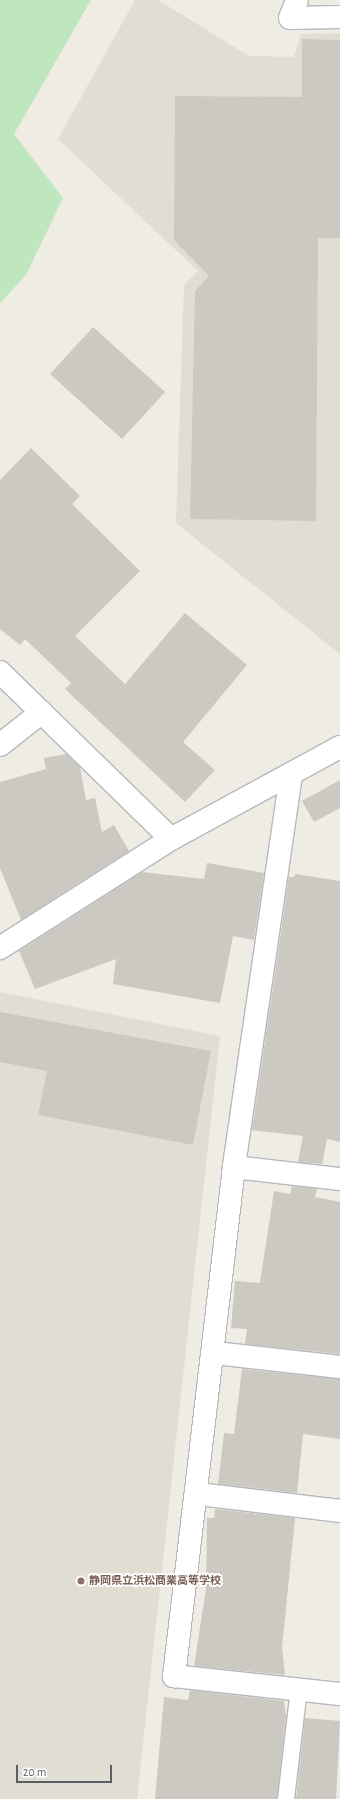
<!DOCTYPE html>
<html>
<head>
<meta charset="utf-8">
<style>
	body { margin:0 }
	#map { position:relative; width:340px; height:1799px; overflow:hidden; background:#eeece3; font-family:"Alegreya Sans","Noto Sans JP",sans-serif }
	div>[style] { position:absolute }
	.education>* { inset:0; background:#e0ded3 }
	.green>* { inset:0; background:#bee7be }
	.building>* { inset:0; background:#cbc9c2 }
	.roads { filter:drop-shadow(1px 0 #b5b9be) drop-shadow(-1px 0 #b5b9be) drop-shadow(0 1px #b5b9be) drop-shadow(0 -1px #b5b9be) }
	.lane>* { height:16px; margin:-8px; padding:0 8px; transform-origin:8px; border-radius:8px; background:#fff }
	.street>* { height:22px; margin:-11px; padding:0 11px; transform-origin:11px; border-radius:11px; background:#fff }
	.dots>* { width:11px; height:11px; translate:-50% -50%; box-sizing:border-box; border:2px solid #fff; border-radius:50% }
	span { translate:-50% -50%; white-space:nowrap; text-align:center; line-height:1.15; -webkit-text-stroke:3.5px #fff; paint-order:stroke }
	.education-label { font-size:11px; color:#785e54; font-weight:700 }
	.left { translate:0 -50%; text-align:left }
	.scale { position:absolute; left:16px; top:1765px; width:96px; height:18px; box-sizing:border-box; border:2px solid #5b5f64; border-top:0; padding-left:5px; font-size:12px; line-height:14px; white-space:nowrap; color:#5b5f64; -webkit-text-stroke:3px #fff; paint-order:stroke }
</style>
</head>
<body>
<div id="map">
	<div class="education">
		<div style="clip-path:polygon(135px 0,158px 0,249px 56px,294px 57px,301px 34px,340px 33px,340px 654px,176px 523px,184px 285px,198px 271px,58px 139px)"></div>
		<div style="clip-path:polygon(0 992px,220px 1036px,137px 1799px,0 1799px)"></div>
	</div>
	<div class="green">
		<div style="clip-path:polygon(0 0,91px 0,14px 134px,63px 198px,26px 275px,0 303px)"></div>
	</div>
	<div class="building">
		<div style="clip-path:polygon(302px 39px,340px 40px,340px 238px,318px 238px,316px 521px,190px 519px,195px 291px,209px 276px,174px 240px,175px 96px,302px 97px)"></div>
		<div style="clip-path:polygon(93px 327px,165px 392px,122px 439px,50px 374px)"></div>
		<div style="clip-path:polygon(31px 448px,80px 496px,72px 504px,140px 571px,75px 636px,125px 684px,185px 613px,247px 665px,183px 742px,215px 770px,185px 802px,65px 689px,71px 683px,25px 639px,20px 645px,0 629px,0 480px)"></div>
		<div style="clip-path:polygon(66px 754px,80px 767px,86px 800px,95px 798px,102px 832px,114px 825px,129px 851px,21px 920px,0 868px,0 782px,46px 769px,44px 758px)"></div>
		<div style="clip-path:polygon(340px 780px,340px 808px,314px 822px,302px 801px)"></div>
		<div style="clip-path:polygon(207px 863px,264px 873px,254px 940px,233px 936px,220px 1003px,113px 984px,116px 959px,35px 989px,19px 951px,142px 872px,204px 879px)"></div>
		<div style="clip-path:polygon(295px 874px,340px 881px,340px 1142px,327px 1139px,322px 1164px,298px 1162px,303px 1136px,252px 1130px,289px 877px,294px 877px)"></div>
		<div style="clip-path:polygon(0 1012px,211px 1051px,193px 1145px,38px 1115px,47px 1071px,0 1062px)"></div>
		<div style="clip-path:polygon(292px 1186px,317px 1189px,315px 1197px,340px 1202px,340px 1354px,245px 1344px,247px 1329px,231px 1328px,235px 1281px,260px 1283px,274px 1191px,290px 1194px)"></div>
		<div style="clip-path:polygon(242px 1369px,340px 1379px,340px 1439px,303px 1434px,297px 1493px,218px 1484px,224px 1433px,234px 1434px)"></div>
		<div style="clip-path:polygon(215px 1509px,295px 1518px,282px 1648px,285px 1675px,194px 1666px,206px 1589px,207px 1518px,214px 1518px)"></div>
		<div style="clip-path:polygon(190px 1690px,284px 1701px,286px 1716px,277px 1799px,155px 1799px,164px 1697px,188px 1700px)"></div>
		<div style="clip-path:polygon(305px 1718px,340px 1721px,336px 1799px,296px 1799px)"></div>
	</div>
	<div class="roads">
		<div class="lane">
			<div style="left:286px;top:1799px;width:111px;rotate:-83.3deg"></div>
		</div>
		<div class="street">
			<div style="left:297px;top:0;width:19px;rotate:111deg"></div>
			<div style="left:290px;top:18px;width:50px;rotate:-1.1deg"></div>
			<div style="left:0;top:672px;width:239px;rotate:44.3deg"></div>
			<div style="left:171px;top:839px;width:192px;rotate:-28.6deg"></div>
			<div style="left:0;top:745px;width:53px;rotate:-38.2deg"></div>
			<div style="left:291px;top:775px;width:396px;rotate:98.3deg"></div>
			<div style="left:234px;top:1167px;width:513px;rotate:96.72deg"></div>
			<div style="left:174px;top:1676px;width:167px;rotate:6.2deg"></div>
			<div style="left:0;top:948px;width:203px;rotate:-32.5deg"></div>
			<div style="left:234px;top:1167px;width:107px;rotate:6.5deg"></div>
			<div style="left:215px;top:1353px;width:126px;rotate:6.4deg"></div>
			<div style="left:198px;top:1494px;width:143px;rotate:6.8deg"></div>
		</div>
	</div>
	<div class="dots">
		<div style="left:81px;top:1581px;background:#8d6e63"></div>
	</div>
	<div class="education-label">
		<span class="left" style="left:89px;top:1581px">静岡県立浜松商業高等学校</span>
	</div>
	<div class="scale">20 m</div>
</div>
</body>
</html>
